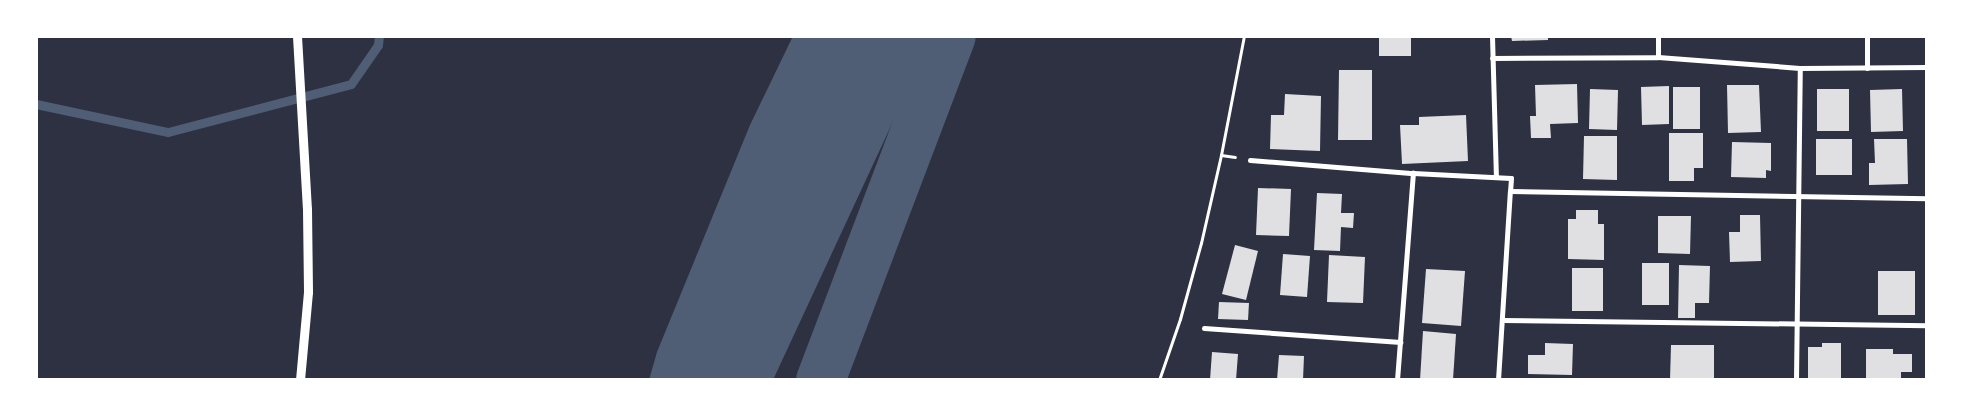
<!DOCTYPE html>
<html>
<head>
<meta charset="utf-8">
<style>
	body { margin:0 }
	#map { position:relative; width:1963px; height:416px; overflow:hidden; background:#2d3142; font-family:"PT Sans",sans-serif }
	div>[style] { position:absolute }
	.water>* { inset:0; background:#4f5d75 }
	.stream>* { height:9px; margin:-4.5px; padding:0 4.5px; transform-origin:4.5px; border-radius:4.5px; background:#4f5d75 }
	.river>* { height:49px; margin:-24.5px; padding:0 24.5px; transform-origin:24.5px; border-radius:24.5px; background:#4f5d75 }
	.building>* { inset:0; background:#e0e0e3 }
	.path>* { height:3px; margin:-1.5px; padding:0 1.5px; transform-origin:1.5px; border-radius:1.5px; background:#fff }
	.minor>* { height:5px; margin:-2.5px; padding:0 2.5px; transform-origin:2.5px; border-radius:2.5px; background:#fff }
	.tertiary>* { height:9px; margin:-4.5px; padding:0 4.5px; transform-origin:4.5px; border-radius:4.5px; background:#fff }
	span { translate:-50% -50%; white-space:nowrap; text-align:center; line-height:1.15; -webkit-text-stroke:4px #fff; paint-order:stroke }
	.frame { position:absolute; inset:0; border:38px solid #fff; pointer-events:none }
</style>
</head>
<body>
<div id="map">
	<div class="water">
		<div style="clip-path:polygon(793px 36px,951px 36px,903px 100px,773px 380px,649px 380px,657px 352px,750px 125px)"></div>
	</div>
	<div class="stream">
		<div style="left:36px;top:104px;width:135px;rotate:12deg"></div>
		<div style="left:168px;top:132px;width:189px;rotate:-14.7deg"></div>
		<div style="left:351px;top:84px;width:47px;rotate:-55.3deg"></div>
		<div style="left:378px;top:45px;width:9px;rotate:-84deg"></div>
	</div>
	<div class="river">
		<div style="left:820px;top:380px;width:368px;rotate:-69.2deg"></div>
	</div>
	<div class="building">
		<div style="clip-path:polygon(1379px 36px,1411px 36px,1411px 56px,1379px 56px)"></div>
		<div style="clip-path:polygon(1511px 36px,1548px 36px,1548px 40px,1512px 41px)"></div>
		<div style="clip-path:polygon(1339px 70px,1372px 70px,1372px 140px,1338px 140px)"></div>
		<div style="clip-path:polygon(1577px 84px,1578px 123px,1550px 124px,1551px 138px,1531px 138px,1530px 116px,1536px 116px,1535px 85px)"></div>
		<div style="clip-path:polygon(1727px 85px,1759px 85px,1761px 132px,1728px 133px)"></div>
		<div style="clip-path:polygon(1669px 86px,1669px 124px,1642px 125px,1641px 87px)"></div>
		<div style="clip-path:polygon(1673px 87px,1700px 87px,1700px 129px,1673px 129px)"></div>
		<div style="clip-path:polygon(1590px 89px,1618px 90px,1617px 130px,1589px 129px)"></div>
		<div style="clip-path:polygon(1817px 89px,1849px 89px,1849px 131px,1817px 131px)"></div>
		<div style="clip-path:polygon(1902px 89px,1903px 131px,1871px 132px,1870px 90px)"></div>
		<div style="clip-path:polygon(1285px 94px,1321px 96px,1320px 151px,1270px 149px,1271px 115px,1284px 115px)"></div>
		<div style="clip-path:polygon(1466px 115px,1468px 161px,1402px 164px,1400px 125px,1419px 125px,1419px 117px)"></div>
		<div style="clip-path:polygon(1669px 133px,1703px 133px,1703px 168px,1694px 168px,1694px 181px,1669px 181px)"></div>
		<div style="clip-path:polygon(1584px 136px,1617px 136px,1617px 180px,1583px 179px)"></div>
		<div style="clip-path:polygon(1816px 139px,1852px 139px,1852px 175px,1816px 175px)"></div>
		<div style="clip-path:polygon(1874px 139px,1907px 139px,1908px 184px,1869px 185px,1869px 163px,1875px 163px)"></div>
		<div style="clip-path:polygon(1732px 142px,1771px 143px,1771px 171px,1766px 170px,1766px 178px,1731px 177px)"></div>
		<div style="clip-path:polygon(1258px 188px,1291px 189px,1289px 236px,1256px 235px)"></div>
		<div style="clip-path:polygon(1317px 193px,1342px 194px,1341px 213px,1354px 213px,1353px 228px,1341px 227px,1340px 251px,1314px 250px)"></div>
		<div style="clip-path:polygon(1576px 210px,1598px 210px,1598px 224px,1604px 224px,1604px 260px,1568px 259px,1568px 219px,1576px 219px)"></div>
		<div style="clip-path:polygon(1740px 215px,1760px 215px,1761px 261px,1730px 262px,1729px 232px,1740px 232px)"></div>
		<div style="clip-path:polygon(1658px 216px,1691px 216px,1690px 254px,1658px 253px)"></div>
		<div style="clip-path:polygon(1235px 245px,1258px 251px,1246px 300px,1222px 294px)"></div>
		<div style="clip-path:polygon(1283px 254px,1310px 256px,1307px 297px,1280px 295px)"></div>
		<div style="clip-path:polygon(1329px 255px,1365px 257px,1363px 303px,1327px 302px)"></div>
		<div style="clip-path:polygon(1642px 263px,1669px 263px,1669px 305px,1642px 305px)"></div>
		<div style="clip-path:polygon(1679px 265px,1710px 266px,1709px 303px,1695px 303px,1695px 318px,1678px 318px)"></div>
		<div style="clip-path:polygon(1572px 268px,1603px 268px,1603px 311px,1572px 311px)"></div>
		<div style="clip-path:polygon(1426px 269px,1465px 271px,1461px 326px,1422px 323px)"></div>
		<div style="clip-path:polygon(1878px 271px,1915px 271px,1915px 315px,1878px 315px)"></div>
		<div style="clip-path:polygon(1219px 302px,1249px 303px,1248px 320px,1218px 319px)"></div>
		<div style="clip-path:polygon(1423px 331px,1456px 334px,1453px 380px,1420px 380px)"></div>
		<div style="clip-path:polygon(1545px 343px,1573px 344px,1572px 375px,1528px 374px,1528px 355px,1545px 355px)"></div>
		<div style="clip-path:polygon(1822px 343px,1841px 343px,1841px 380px,1808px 380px,1808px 347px,1822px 347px)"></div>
		<div style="clip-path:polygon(1671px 345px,1714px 345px,1714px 380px,1670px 380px)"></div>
		<div style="clip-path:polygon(1866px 349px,1893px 349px,1893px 354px,1912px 354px,1912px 372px,1901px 372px,1901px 380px,1866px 380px)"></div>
		<div style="clip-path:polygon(1212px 352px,1238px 354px,1236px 380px,1210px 380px)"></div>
		<div style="clip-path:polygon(1279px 355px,1304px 356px,1303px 380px,1277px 380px)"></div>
	</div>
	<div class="path">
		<div style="left:1221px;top:155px;width:14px;rotate:8deg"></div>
		<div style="left:1159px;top:380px;width:65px;rotate:-71deg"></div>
		<div style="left:1180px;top:319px;width:79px;rotate:-74.6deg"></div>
		<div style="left:1201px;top:243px;width:90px;rotate:-77.2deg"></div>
		<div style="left:1221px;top:155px;width:121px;rotate:-79.1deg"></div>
	</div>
	<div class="minor">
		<div style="left:1492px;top:36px;width:141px;rotate:88.4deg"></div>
		<div style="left:1658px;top:57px;width:21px;rotate:-90deg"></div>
		<div style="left:1492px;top:58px;width:166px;rotate:-0.3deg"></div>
		<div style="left:1658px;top:57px;width:142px;rotate:4.4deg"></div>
		<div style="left:1800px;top:68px;width:127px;rotate:-0.5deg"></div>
		<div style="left:1867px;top:68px;width:32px;rotate:-90deg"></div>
		<div style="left:1250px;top:160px;width:164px;rotate:4.6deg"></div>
		<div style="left:1413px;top:173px;width:98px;rotate:2.9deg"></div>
		<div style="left:1511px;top:178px;width:13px;rotate:94deg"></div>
		<div style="left:1510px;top:191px;width:417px;rotate:1deg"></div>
		<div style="left:1502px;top:320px;width:425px;rotate:0.7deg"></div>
		<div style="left:1204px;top:328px;width:197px;rotate:4.1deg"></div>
		<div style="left:1397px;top:380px;width:208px;rotate:-85.6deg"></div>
		<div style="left:1498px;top:380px;width:189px;rotate:-86.4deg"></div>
		<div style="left:1796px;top:380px;width:312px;rotate:-89.3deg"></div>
	</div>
	<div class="tertiary">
		<div style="left:297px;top:36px;width:173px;rotate:86.7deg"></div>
		<div style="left:307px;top:209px;width:83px;rotate:89.3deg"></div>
		<div style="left:308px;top:292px;width:88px;rotate:95.2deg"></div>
	</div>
	<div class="frame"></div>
</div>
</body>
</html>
